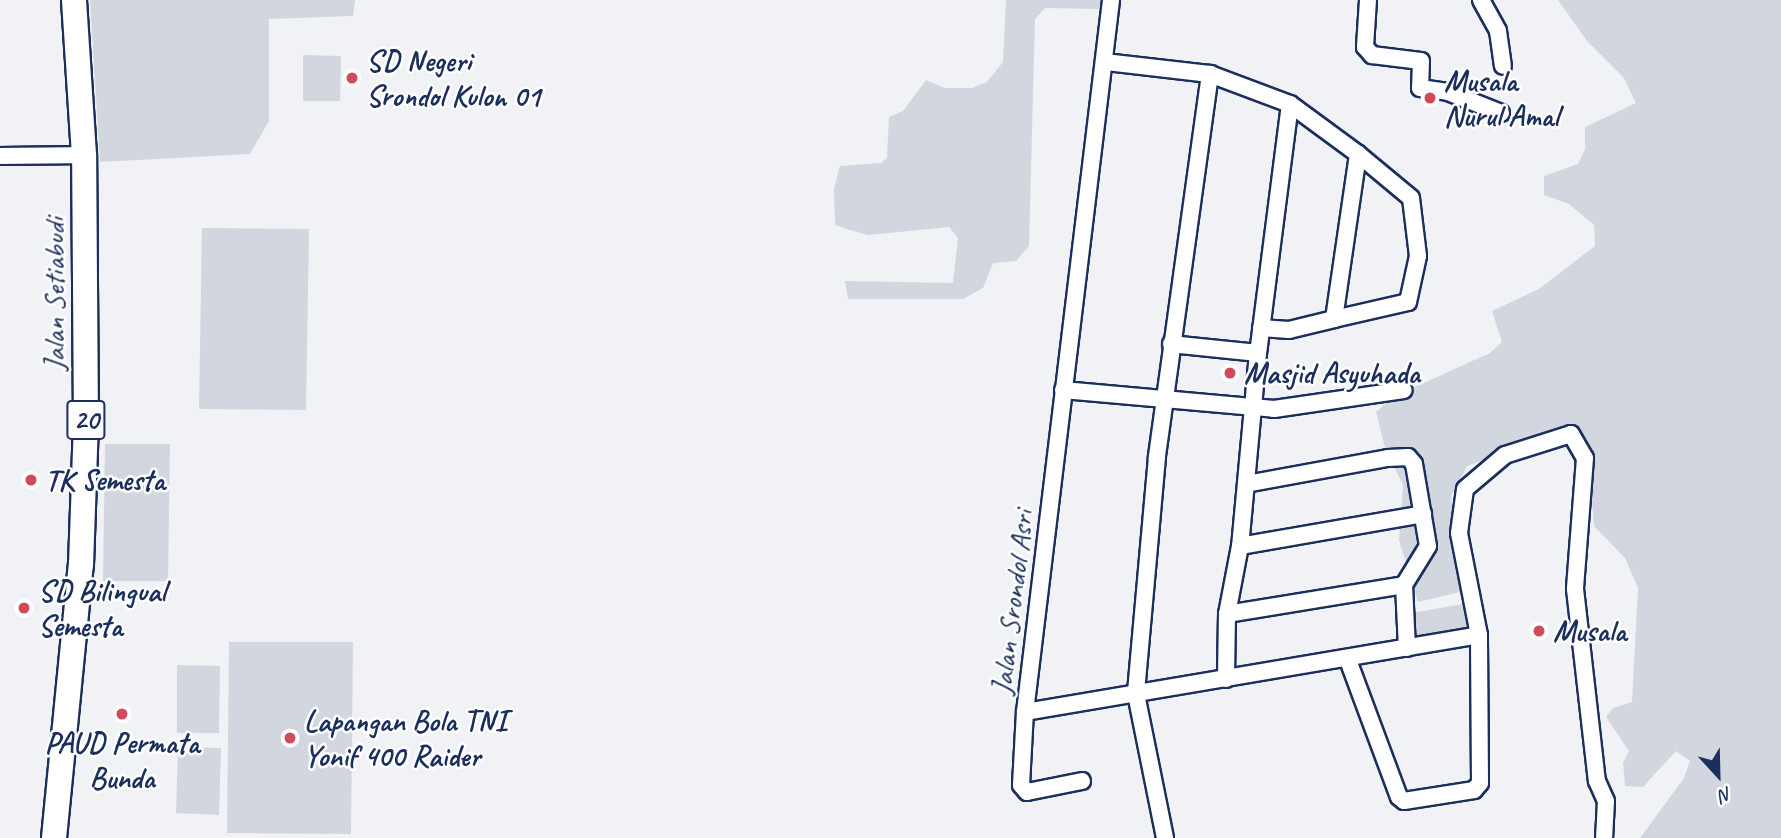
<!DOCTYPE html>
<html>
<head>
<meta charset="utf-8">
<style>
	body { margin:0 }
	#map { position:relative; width:1781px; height:838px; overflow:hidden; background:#f1f2f5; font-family:Caveat,sans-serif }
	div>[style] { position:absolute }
	.green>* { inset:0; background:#d2d6df }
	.roads { filter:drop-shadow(2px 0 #1b2f5e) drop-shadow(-2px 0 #1b2f5e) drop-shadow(0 2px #1b2f5e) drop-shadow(0 -2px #1b2f5e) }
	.minor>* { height:16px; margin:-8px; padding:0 8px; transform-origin:8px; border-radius:8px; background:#fff }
	.trunk>* { height:24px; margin:-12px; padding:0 12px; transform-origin:12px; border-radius:12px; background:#fff }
	.dots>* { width:19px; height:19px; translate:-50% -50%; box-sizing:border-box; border:4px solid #fff; border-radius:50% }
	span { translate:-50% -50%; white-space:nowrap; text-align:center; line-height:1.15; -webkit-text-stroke:5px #fff; paint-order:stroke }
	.shield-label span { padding:2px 5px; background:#fff; border:2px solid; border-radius:5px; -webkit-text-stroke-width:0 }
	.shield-label { font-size:28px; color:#1b2f5e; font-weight:700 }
	.poi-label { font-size:30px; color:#1b2f5e; font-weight:700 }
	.left { translate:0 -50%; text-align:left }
	.street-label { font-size:30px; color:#1b2f5e }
	.north { position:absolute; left:1683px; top:740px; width:70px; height:70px; -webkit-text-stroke:5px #fff; paint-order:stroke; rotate:158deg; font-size:19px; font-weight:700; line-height:28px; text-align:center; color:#1b2f5e }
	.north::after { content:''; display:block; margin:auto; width:24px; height:32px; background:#1b2f5e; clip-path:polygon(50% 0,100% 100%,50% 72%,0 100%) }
</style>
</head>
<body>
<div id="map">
	<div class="green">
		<div style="clip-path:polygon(90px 0,355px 0,353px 16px,269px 19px,269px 121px,250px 154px,100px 162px)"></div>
		<div style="clip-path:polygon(1006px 0,1102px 0,1099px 9px,1045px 8px,1035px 19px,1029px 246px,1016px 261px,993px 263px,983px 288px,963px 299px,848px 299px,845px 281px,953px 283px,958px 238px,949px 227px,868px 235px,850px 230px,835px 225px,834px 189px,840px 166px,881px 163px,887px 158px,889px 117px,903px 111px,926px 80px,945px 88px,972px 88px,987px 82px,1003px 62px)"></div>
		<div style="clip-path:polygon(1558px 0,1781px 0,1781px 838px,1640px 838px,1684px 778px,1690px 761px,1676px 751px,1643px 787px,1625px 786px,1623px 763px,1629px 751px,1606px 717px,1613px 708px,1632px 702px,1638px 588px,1625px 558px,1594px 526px,1587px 439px,1570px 434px,1539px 439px,1467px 466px,1451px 496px,1464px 591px,1418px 602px,1399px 540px,1403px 485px,1386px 451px,1376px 412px,1395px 396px,1490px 353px,1502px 342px,1492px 311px,1539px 289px,1595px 246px,1594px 225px,1569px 204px,1544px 195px,1544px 176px,1578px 164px,1585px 149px,1585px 127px,1636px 103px,1624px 78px,1587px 41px)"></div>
		<div style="clip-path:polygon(303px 55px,341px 56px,340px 101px,303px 101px)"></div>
		<div style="clip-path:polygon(202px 228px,309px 229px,306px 410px,199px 409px)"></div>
		<div style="clip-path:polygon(105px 444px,170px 444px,168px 581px,103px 581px)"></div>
		<div style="clip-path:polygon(1463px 604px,1468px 633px,1411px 643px,1406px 614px)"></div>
		<div style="clip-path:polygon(229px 642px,353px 642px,351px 834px,227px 833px)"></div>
		<div style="clip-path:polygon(177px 665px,220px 666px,219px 733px,177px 733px)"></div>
		<div style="clip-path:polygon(178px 747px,221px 748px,219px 815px,176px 813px)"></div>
	</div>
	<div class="roads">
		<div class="minor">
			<div style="left:1368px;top:0;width:47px;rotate:93.7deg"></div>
			<div style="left:1365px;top:47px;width:11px;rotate:49deg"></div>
			<div style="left:1372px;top:55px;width:49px;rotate:7deg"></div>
			<div style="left:1421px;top:61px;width:27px;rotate:92deg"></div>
			<div style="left:1420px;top:88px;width:28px;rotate:8deg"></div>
			<div style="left:1448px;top:92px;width:57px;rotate:21.6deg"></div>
			<div style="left:1481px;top:0;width:35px;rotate:61deg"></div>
			<div style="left:1498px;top:31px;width:35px;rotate:82deg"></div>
			<div style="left:1106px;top:62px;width:105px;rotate:6.6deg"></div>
			<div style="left:1210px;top:74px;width:387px;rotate:97.9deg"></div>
			<div style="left:1157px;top:457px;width:238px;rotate:95.1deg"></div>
			<div style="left:1136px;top:694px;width:147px;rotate:78.6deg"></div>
			<div style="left:1210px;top:74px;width:85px;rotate:20.6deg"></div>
			<div style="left:1290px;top:104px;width:251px;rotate:97.3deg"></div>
			<div style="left:0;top:156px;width:84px;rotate:-0.7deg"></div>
			<div style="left:1334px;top:319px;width:76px;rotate:-12.9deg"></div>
			<div style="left:1408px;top:302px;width:47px;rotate:-77.7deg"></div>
			<div style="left:1418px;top:256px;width:58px;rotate:-96.9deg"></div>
			<div style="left:1411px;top:198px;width:69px;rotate:-140.3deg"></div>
			<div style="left:1261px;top:328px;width:28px;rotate:4deg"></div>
			<div style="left:1289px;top:330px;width:46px;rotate:-13.7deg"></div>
			<div style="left:1334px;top:319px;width:167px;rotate:-81.7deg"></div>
			<div style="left:1358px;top:154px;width:84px;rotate:-143.7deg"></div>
			<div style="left:1171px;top:344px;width:87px;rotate:5.9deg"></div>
			<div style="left:1258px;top:353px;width:194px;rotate:95.3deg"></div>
			<div style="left:1240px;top:546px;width:69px;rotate:100.8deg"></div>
			<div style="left:1227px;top:614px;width:65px;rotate:90.9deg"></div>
			<div style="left:1063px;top:390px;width:212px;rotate:5.1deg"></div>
			<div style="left:1274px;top:409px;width:131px;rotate:-8.3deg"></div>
			<div style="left:1246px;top:484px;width:144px;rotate:-10.4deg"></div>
			<div style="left:1388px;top:458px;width:20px;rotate:-3deg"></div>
			<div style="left:1408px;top:457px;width:9px;rotate:49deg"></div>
			<div style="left:1414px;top:464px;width:83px;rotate:80.3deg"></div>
			<div style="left:1428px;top:546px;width:46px;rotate:121.6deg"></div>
			<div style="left:1404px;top:585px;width:63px;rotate:87.3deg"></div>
			<div style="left:1240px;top:546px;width:186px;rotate:-9.9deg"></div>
			<div style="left:1227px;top:614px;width:179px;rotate:-9.3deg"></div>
			<div style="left:1348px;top:660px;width:146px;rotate:69.6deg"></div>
			<div style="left:1399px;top:797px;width:6px;rotate:39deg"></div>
			<div style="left:1404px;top:801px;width:71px;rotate:-8.9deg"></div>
			<div style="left:1474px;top:790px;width:9px;rotate:-49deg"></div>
			<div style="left:1480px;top:783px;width:148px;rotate:-90.4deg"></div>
			<div style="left:1479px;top:635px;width:104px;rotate:-101.1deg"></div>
			<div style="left:1459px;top:533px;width:44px;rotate:-82.2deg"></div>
			<div style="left:1465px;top:489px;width:52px;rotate:-40.4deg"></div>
			<div style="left:1505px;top:455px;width:69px;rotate:-17.7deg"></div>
			<div style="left:1571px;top:434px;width:28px;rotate:60deg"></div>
			<div style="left:1585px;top:458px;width:131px;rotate:94.4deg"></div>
			<div style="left:1575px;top:589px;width:193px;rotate:83.5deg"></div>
			<div style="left:1597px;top:781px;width:22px;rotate:66deg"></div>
			<div style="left:1606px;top:801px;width:37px;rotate:93deg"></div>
			<div style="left:1025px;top:712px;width:460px;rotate:-9.6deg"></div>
			<div style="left:1082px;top:781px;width:56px;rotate:168.7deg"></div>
			<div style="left:1027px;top:792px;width:9px;rotate:-131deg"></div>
			<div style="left:1021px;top:785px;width:73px;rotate:-86.9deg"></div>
			<div style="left:1025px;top:712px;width:717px;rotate:-83.11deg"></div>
		</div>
		<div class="trunk">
			<div style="left:54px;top:838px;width:274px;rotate:-84.4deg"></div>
			<div style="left:81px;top:565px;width:140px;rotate:-88deg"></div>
			<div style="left:86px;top:425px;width:270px;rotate:-90.4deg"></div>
			<div style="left:84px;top:155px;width:155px;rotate:-93.7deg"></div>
		</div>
	</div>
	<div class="dots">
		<div style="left:352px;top:78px;background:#d1495b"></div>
		<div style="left:1430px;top:98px;background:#d1495b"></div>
		<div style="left:1230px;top:373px;background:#d1495b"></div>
		<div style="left:31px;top:480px;background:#d1495b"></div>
		<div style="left:24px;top:608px;background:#d1495b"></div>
		<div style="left:1539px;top:631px;background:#d1495b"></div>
		<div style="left:122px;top:714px;background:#d1495b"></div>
		<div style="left:290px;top:738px;background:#d1495b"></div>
	</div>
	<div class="shield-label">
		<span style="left:86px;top:420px">20</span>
	</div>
	<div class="poi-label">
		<span class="left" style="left:366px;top:78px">SD Negeri<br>Srondol Kulon 01</span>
		<span class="left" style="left:1444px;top:98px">Musala<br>Nurul Amal</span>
		<span class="left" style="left:1244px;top:373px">Masjid Asyuhada</span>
		<span class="left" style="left:45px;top:480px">TK Semesta</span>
		<span class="left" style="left:38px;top:608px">SD Bilingual<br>Semesta</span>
		<span class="left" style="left:1553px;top:631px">Musala</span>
		<span class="left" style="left:304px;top:738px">Lapangan Bola TNI<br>Yonif 400 Raider</span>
		<span style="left:122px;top:760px">PAUD Permata<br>Bunda</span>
	</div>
	<div class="street-label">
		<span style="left:54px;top:294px;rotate:-90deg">Jalan Setiabudi</span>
		<span style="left:1012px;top:602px;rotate:-83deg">Jalan Srondol Asri</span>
	</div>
	<div class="north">N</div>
</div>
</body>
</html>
